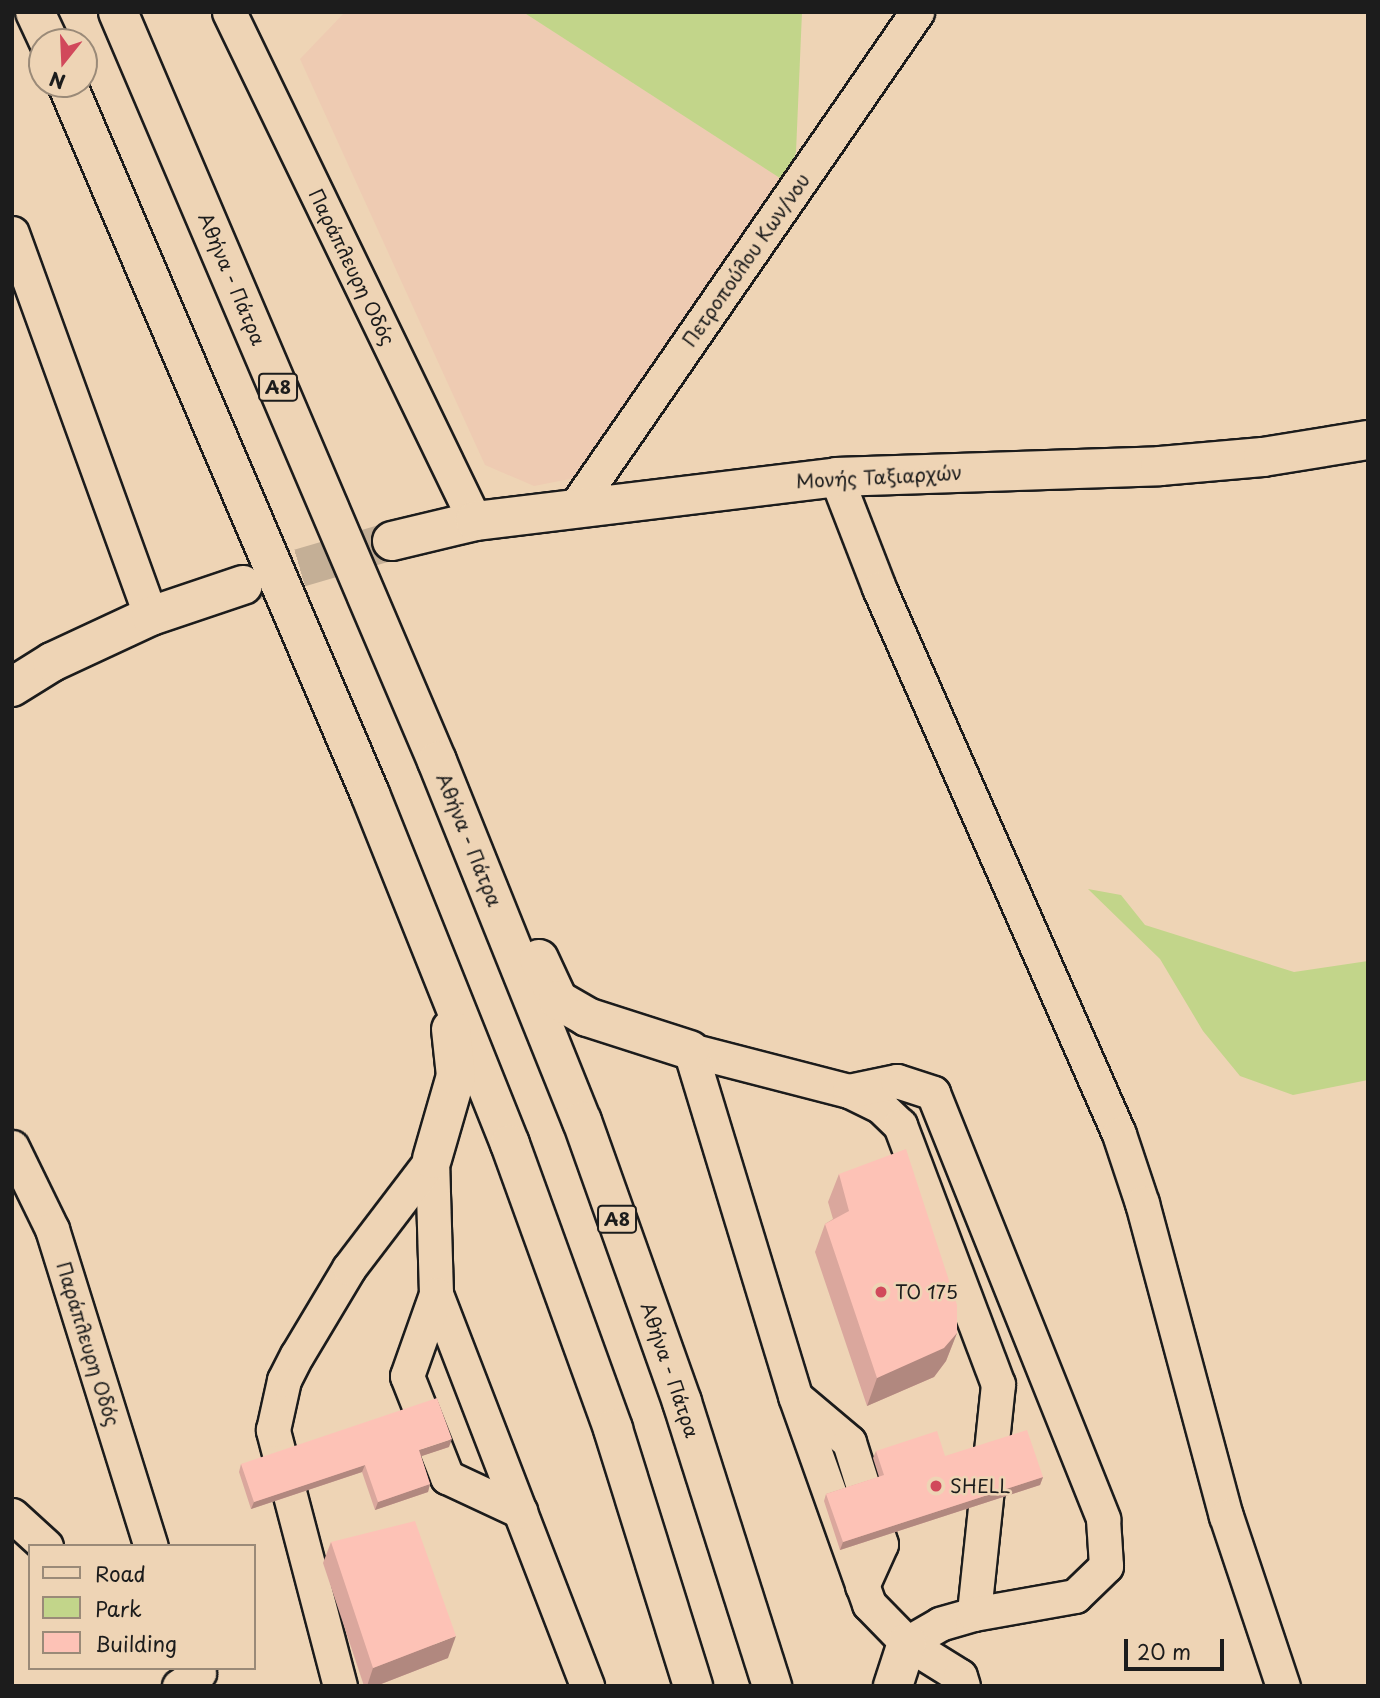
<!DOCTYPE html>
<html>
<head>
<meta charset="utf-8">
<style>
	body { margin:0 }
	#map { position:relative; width:1380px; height:1698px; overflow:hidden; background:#eed4b5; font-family:"Playpen Sans",sans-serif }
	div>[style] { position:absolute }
	.built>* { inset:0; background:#eecbb2 }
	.green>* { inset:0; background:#c2d58a }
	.major-tunnel>* { height:38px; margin-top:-19px; transform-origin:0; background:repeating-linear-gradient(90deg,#c4af96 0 38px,transparent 0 57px) }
	.roads { filter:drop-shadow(2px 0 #1c1c1c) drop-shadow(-2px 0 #1c1c1c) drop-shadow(0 2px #1c1c1c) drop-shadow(0 -2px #1c1c1c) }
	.minor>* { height:33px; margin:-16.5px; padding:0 16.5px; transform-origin:16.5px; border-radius:16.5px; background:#eed4b5 }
	.major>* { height:38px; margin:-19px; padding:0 19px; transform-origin:19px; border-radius:19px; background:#eed4b5 }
	.highway>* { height:38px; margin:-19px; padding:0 19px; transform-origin:19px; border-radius:19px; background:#eed4b5 }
	.wall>* { inset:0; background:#daa79d }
	.shaded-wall>* { inset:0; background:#b1887f }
	.building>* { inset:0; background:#fdc2b6 }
	.dots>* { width:19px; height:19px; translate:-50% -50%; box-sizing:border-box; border:4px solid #eed4b5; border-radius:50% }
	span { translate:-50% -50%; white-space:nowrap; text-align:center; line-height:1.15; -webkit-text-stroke:5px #eed4b5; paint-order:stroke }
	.shield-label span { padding:2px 5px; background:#eed4b5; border:2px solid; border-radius:5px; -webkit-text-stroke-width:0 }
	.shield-label { font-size:18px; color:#1c1c1c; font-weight:700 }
	.street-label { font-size:19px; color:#1c1c1c }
	.poi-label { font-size:19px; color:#1c1c1c }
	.left { translate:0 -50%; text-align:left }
	.frame { position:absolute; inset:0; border:14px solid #1c1c1c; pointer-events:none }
	.legend { position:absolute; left:28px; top:1544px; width:228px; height:126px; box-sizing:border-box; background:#eed4b5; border:2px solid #9a8a78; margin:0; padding:9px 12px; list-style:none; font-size:21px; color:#1c1c1c }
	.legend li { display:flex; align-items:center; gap:14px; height:35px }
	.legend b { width:35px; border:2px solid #9a8a78 }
	.north { position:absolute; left:28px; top:28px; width:70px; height:70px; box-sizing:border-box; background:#eed4b5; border:2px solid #9a8a78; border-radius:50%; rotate:198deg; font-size:19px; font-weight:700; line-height:28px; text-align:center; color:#1c1c1c }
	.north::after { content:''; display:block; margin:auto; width:24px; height:32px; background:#d1495b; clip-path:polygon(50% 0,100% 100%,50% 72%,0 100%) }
	.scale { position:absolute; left:1124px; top:1639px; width:100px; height:32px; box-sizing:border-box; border:4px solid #1c1c1c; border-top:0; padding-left:9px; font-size:21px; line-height:24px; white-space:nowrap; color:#1c1c1c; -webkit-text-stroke:5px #eed4b5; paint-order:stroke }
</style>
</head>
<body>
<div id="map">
	<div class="built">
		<div style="clip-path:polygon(345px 12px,523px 12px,786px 182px,585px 476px,534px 486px,485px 465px,300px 59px)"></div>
	</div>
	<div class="green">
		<div style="clip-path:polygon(523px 12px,802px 12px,796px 152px,786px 182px)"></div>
		<div style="clip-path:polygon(1088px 889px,1121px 895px,1145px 925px,1294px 972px,1368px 961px,1368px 1080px,1293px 1095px,1240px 1076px,1203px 1031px,1160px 959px)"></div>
	</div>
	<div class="major-tunnel">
		<div style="left:245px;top:584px;width:153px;rotate:-16.3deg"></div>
	</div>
	<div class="roads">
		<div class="minor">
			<div style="left:229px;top:12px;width:565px;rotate:64.21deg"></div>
			<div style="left:12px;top:233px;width:407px;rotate:70.1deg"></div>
			<div style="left:836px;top:477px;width:119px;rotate:68.8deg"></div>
			<div style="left:879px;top:588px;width:596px;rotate:66.27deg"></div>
			<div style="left:1119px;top:1134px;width:73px;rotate:71.6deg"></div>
			<div style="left:1142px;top:1203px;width:324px;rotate:75deg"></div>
			<div style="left:1226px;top:1516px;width:179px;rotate:71.5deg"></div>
			<div style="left:575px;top:507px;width:602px;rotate:-55.36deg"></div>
			<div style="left:690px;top:1050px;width:164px;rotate:14.5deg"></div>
			<div style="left:849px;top:1091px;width:34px;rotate:26deg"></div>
			<div style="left:880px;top:1106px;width:28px;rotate:44deg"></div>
			<div style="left:900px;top:1125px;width:277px;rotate:69.3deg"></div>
			<div style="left:998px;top:1384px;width:231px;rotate:96deg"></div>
			<div style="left:974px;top:1614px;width:35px;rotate:164deg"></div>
			<div style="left:940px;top:1624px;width:38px;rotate:150deg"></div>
			<div style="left:690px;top:1050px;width:362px;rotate:73.1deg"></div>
			<div style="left:795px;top:1396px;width:221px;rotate:70.4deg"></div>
			<div style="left:869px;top:1604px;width:54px;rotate:45.7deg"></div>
			<div style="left:907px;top:1643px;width:62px;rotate:31.9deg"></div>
			<div style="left:960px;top:1676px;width:10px;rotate:73deg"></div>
			<div style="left:849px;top:1091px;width:49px;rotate:-11.8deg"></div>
			<div style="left:897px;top:1081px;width:38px;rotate:18deg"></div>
			<div style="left:933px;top:1093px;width:459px;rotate:68.2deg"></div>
			<div style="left:1103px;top:1519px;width:47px;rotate:86.3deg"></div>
			<div style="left:1106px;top:1566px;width:43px;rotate:135.9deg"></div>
			<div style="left:1075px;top:1596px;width:103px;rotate:169.9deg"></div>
			<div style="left:12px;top:1147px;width:91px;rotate:64deg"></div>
			<div style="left:52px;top:1229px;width:332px;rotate:72.7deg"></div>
			<div style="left:432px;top:1159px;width:135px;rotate:88.3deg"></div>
			<div style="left:436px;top:1294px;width:420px;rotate:68.9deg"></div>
			<div style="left:436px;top:1294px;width:87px;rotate:109.5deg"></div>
			<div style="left:407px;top:1376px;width:109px;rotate:68.4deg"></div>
			<div style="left:447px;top:1477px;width:81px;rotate:25deg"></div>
			<div style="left:797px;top:1398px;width:68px;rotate:40.2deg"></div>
			<div style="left:849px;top:1442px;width:107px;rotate:72.6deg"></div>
			<div style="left:881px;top:1544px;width:46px;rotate:114.3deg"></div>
			<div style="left:12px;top:1515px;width:46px;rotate:42.4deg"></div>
			<div style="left:179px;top:1686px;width:24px;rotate:-33deg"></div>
			<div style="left:340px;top:1686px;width:265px;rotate:-104.7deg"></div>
			<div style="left:273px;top:1430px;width:51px;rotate:-77.6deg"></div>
			<div style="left:284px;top:1380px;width:28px;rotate:-63deg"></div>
			<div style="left:297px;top:1355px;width:101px;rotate:-59.1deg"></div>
			<div style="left:349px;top:1268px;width:137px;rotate:-52.7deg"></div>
		</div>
		<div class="major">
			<div style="left:392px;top:541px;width:85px;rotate:-13.5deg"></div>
			<div style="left:475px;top:521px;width:364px;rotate:-6.9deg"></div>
			<div style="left:836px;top:477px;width:324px;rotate:-1.9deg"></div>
			<div style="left:1160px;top:466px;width:103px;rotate:-5deg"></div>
			<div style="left:1263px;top:457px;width:106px;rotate:-9.2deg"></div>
			<div style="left:12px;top:687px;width:47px;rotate:-32deg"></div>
			<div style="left:52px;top:662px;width:109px;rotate:-24.9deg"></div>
			<div style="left:151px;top:616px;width:97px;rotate:-18.6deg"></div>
		</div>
		<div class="highway">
			<div style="left:35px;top:12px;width:33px;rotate:65deg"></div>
			<div style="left:118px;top:12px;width:814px;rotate:66.93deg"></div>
			<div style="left:437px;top:761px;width:388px;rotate:68.1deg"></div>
			<div style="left:582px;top:1121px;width:298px;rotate:70.4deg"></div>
			<div style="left:682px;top:1402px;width:298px;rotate:72.4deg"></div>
			<div style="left:67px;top:84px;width:772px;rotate:66.89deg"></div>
			<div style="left:370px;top:794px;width:377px;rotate:68.2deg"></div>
			<div style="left:510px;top:1144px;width:303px;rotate:70.1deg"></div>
			<div style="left:613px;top:1429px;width:269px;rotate:72.7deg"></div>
			<div style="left:539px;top:959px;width:45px;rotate:65.1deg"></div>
			<div style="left:558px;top:1000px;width:34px;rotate:30deg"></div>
			<div style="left:587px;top:1017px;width:108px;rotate:17.8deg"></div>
			<div style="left:432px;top:1159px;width:86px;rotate:-73.9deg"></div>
			<div style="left:456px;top:1076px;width:47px;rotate:-96.1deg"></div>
			<div style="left:893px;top:1686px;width:45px;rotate:-72deg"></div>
		</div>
	</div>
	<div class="wall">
		<div style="clip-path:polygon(839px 1174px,957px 1333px,946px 1361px,934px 1377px,867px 1406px,815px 1252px,825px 1224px,833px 1219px,828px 1202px)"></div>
		<div style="clip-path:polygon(449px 1447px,421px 1456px,430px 1484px,428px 1492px,375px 1510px,362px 1472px,251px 1509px,239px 1472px,241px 1464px)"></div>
		<div style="clip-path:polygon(876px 1451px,945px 1456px,1043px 1477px,1040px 1485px,840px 1550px,824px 1501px,826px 1494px,879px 1477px,873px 1458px)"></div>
		<div style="clip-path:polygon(331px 1542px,448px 1658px,376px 1686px,364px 1686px,323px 1563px)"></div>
	</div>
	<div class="shaded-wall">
		<div style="clip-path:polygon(957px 1333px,946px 1361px,934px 1377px,867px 1406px,877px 1378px)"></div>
		<div style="clip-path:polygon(452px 1439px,449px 1447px,416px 1458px,419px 1450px)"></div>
		<div style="clip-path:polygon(365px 1465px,362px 1472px,251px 1509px,254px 1502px)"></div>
		<div style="clip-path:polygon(1043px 1477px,1040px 1485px,840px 1550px,843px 1542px)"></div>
		<div style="clip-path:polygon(430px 1484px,428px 1492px,375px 1510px,378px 1502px)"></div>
		<div style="clip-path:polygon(456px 1636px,448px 1658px,376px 1686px,367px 1686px,373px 1668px)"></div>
	</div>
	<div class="building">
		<div style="clip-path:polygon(906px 1149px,957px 1305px,957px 1333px,944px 1348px,877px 1378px,825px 1224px,849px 1211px,839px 1174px)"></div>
		<div style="clip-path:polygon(437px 1398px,452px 1439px,419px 1450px,430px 1484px,378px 1502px,365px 1465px,254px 1502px,241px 1464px)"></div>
		<div style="clip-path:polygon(1027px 1430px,1043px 1477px,843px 1542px,826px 1494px,884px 1475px,876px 1451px,937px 1431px,945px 1456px)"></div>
		<div style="clip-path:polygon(415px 1521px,456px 1636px,373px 1668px,331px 1542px)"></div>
	</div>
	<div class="dots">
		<div style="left:881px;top:1292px;background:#d1495b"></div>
		<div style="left:936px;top:1486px;background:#d1495b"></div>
	</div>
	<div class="shield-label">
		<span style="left:278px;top:387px">Α8</span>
		<span style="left:617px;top:1219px">Α8</span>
	</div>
	<div class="street-label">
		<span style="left:746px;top:260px;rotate:-55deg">Πετροπούλου Κων/νου</span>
		<span style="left:352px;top:267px;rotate:64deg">Παράπλευρη Οδός</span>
		<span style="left:232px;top:279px;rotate:67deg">Αθήνα - Πάτρα</span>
		<span style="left:879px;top:477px;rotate:-3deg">Μονής Ταξιαρχών</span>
		<span style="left:469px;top:840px;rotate:68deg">Αθήνα - Πάτρα</span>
		<span style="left:88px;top:1344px;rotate:73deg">Παράπλευρη Οδός</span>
		<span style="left:670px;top:1370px;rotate:71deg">Αθήνα - Πάτρα</span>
	</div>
	<div class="poi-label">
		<span class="left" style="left:895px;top:1292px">TO 175</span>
		<span class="left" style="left:950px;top:1486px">SHELL</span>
	</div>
	<div class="frame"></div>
	<ul class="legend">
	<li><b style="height:9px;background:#eed4b5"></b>Road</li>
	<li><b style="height:19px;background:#c2d58a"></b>Park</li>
	<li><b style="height:19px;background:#fdc2b6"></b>Building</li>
	</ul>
	<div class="north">N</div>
	<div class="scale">20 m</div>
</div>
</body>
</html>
